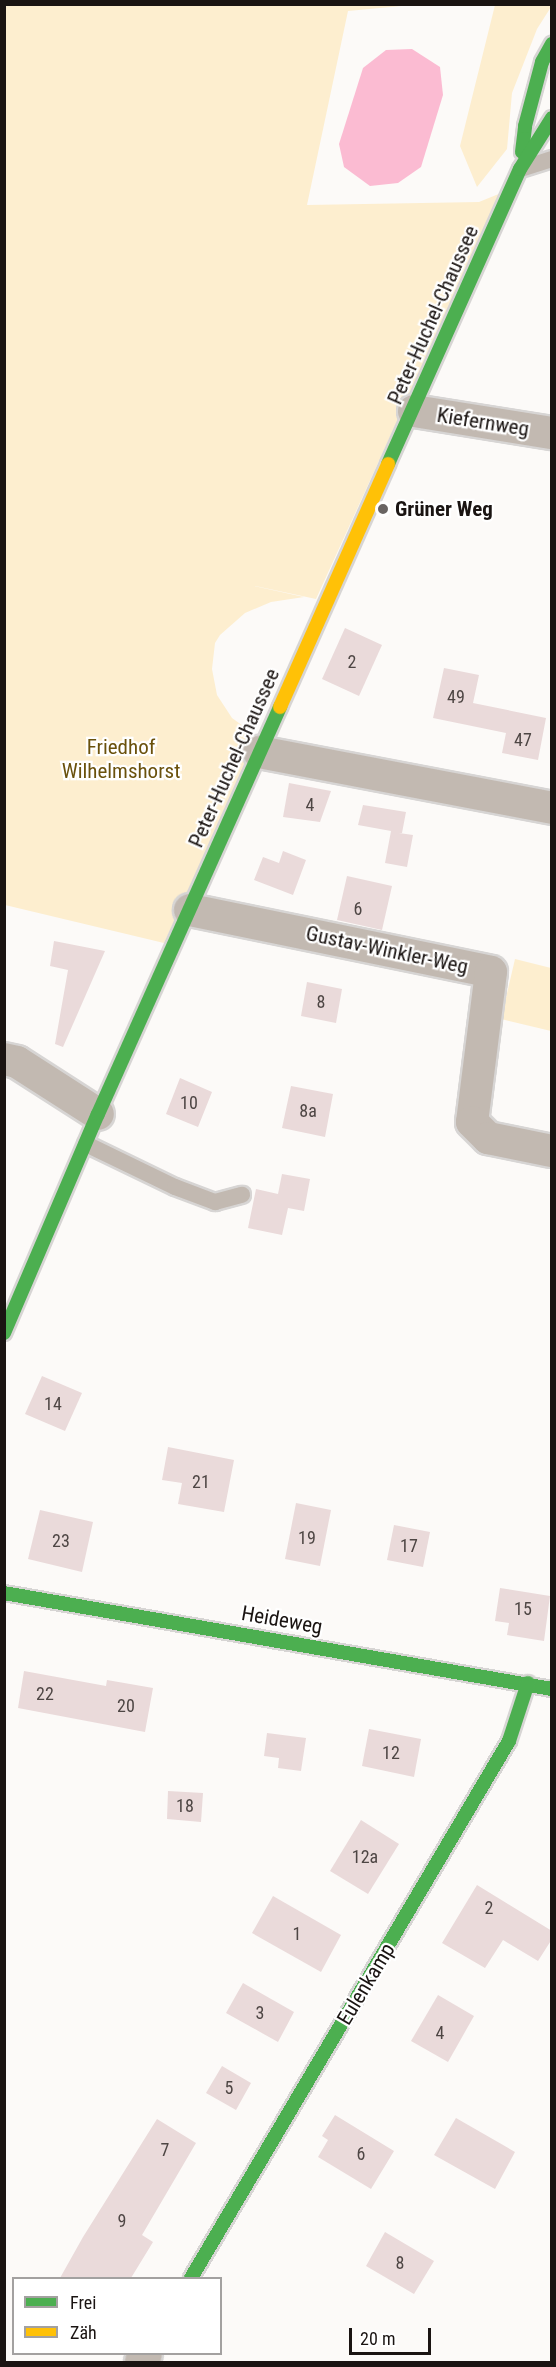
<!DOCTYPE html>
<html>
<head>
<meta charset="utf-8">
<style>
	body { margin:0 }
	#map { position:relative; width:556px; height:2367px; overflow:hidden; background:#fcfaf8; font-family:"Roboto Condensed",sans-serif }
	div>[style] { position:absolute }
	.green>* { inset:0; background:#fdeecf }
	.water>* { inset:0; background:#fbbbd2 }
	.building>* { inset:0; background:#eadada }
	.roads { filter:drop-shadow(2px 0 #d7d5d4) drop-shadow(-2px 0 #d7d5d4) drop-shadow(0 2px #d7d5d4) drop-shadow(0 -2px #d7d5d4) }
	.lane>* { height:16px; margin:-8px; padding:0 8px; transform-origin:8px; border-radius:8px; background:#c2b9b1 }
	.street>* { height:32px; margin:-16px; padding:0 16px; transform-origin:16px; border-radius:16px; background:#c2b9b1 }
	.fast>* { height:14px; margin:-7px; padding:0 7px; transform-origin:7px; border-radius:7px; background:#4caf50 }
	.slow>* { height:14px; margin:-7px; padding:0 7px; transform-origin:7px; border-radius:7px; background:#ffc107 }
	.dots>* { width:16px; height:16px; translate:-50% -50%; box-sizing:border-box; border:3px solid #fff; border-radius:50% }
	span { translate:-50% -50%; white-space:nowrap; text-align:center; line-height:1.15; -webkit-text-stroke:4.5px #fff; paint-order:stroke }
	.number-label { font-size:18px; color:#4e4644 }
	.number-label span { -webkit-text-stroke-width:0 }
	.street-label { font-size:21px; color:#1a1412 }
	.poi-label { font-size:21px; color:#1a1412; font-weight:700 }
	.left { translate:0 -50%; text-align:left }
	.park-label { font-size:21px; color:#6a510c }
	.frame { position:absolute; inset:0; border:6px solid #1a1412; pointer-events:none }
	.legend { position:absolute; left:12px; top:2277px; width:210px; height:78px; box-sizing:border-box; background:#fff; border:2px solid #a3a1a0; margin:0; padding:8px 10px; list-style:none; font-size:18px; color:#1a1412 }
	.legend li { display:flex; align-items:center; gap:12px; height:30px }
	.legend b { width:30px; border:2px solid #a3a1a0 }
	.scale { position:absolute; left:349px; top:2328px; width:82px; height:27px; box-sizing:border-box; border:3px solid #1a1412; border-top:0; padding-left:8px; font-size:18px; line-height:21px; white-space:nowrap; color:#1a1412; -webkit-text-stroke:4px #fff; paint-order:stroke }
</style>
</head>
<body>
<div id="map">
	<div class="green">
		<div style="clip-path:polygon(5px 5px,412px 5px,348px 11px,307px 205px,479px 202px,501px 193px,316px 599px,250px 585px,304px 597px,271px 602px,245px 613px,220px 635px,215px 643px,212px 669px,217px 695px,232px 718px,260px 738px,164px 943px,5px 905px)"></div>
		<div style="clip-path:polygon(495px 5px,551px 5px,551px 7px,537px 29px,512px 93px,507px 149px,477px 187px,460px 146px)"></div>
		<div style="clip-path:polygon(515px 959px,551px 968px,551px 1031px,501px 1019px)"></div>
	</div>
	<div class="water">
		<div style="clip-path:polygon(412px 49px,440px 67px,443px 95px,421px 167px,398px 183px,370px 186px,344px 167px,339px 144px,363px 68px,386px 50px)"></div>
	</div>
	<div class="building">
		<div style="clip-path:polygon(345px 628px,382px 645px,359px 696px,322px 679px)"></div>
		<div style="clip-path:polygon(444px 668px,479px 675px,473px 703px,546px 718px,538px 760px,502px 753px,506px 733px,433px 718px)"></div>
		<div style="clip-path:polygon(289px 783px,331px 791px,320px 822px,283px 817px)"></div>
		<div style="clip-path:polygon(363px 805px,406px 812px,402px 833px,399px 833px,413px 835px,407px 867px,385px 863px,391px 831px,358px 825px)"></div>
		<div style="clip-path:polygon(283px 851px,306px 860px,293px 895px,254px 880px,263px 857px,279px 863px)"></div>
		<div style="clip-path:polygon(347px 876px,392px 886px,382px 930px,337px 920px)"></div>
		<div style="clip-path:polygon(54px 941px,105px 951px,63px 1047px,55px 1044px,68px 970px,50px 966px)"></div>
		<div style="clip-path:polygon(307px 982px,342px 989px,336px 1023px,301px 1016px)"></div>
		<div style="clip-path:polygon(180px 1078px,212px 1092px,198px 1127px,166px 1114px)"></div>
		<div style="clip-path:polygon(291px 1086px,333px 1094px,325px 1137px,282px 1128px)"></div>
		<div style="clip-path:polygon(282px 1174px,310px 1179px,304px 1211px,288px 1208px,282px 1235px,248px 1228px,256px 1189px,278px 1194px)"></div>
		<div style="clip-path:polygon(42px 1376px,82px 1393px,65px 1431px,25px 1414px)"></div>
		<div style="clip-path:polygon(168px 1447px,234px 1460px,224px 1512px,178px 1504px,182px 1483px,162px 1480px)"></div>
		<div style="clip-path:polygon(296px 1503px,331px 1510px,320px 1566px,285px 1559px)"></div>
		<div style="clip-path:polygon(40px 1510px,93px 1522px,82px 1572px,28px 1559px)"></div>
		<div style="clip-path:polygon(394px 1525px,430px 1532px,423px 1567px,387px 1560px)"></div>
		<div style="clip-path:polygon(500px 1588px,550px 1596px,544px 1641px,507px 1635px,509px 1623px,495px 1621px)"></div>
		<div style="clip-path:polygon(24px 1671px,106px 1686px,107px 1680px,153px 1688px,145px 1732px,18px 1708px)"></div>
		<div style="clip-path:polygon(369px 1729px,421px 1739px,414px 1777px,362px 1766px)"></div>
		<div style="clip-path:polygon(267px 1733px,306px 1738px,301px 1771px,278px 1768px,279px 1758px,264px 1756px)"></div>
		<div style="clip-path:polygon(168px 1791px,203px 1793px,201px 1822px,167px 1819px)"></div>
		<div style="clip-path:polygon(361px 1820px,399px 1844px,368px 1894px,330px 1871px)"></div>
		<div style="clip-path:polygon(477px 1885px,552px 1931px,552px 1939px,538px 1961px,503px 1940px,485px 1968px,442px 1943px)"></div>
		<div style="clip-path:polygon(273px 1896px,341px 1935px,321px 1972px,252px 1933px)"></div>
		<div style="clip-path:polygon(243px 1983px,294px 2012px,278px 2042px,226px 2013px)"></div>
		<div style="clip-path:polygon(438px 1995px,474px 2016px,448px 2062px,411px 2041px)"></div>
		<div style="clip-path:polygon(222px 2066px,251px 2083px,236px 2110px,206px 2093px)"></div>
		<div style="clip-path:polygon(335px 2115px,394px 2151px,371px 2189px,318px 2157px,328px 2140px,322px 2136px)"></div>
		<div style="clip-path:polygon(456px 2118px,515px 2152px,495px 2189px,434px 2155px)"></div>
		<div style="clip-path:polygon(157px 2119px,196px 2143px,142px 2235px,153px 2242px,131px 2278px,60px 2278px,83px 2237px)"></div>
		<div style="clip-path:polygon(385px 2232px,434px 2261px,414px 2294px,366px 2266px)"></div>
	</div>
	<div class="roads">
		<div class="lane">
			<div style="left:524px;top:168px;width:29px;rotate:-18deg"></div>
			<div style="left:86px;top:1144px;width:99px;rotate:25.8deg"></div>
			<div style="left:175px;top:1187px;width:43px;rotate:20.6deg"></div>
			<div style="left:215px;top:1202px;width:28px;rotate:-15deg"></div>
		</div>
		<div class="street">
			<div style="left:414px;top:411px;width:140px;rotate:9.1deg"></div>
			<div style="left:259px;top:752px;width:298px;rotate:10.8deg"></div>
			<div style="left:190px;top:910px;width:307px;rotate:11.6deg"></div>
			<div style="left:491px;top:972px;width:151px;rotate:97.2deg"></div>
			<div style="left:472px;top:1122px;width:23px;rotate:45deg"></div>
			<div style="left:488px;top:1138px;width:65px;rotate:11.5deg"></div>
			<div style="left:4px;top:1059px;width:13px;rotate:13deg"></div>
			<div style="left:17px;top:1062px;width:96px;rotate:32.7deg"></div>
			<div style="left:141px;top:2362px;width:9px;rotate:-58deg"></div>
		</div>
		<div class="fast">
			<div style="left:522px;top:152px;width:26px;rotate:-83deg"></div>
			<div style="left:525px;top:126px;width:66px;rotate:-75.1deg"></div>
			<div style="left:542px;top:62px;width:21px;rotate:-61deg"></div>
			<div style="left:388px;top:464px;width:323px;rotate:-65.9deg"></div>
			<div style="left:520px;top:169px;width:60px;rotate:-57.9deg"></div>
			<div style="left:4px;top:1333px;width:238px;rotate:-66.8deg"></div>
			<div style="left:98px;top:1114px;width:446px;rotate:-65.9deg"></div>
			<div style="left:4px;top:1593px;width:556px;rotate:9.94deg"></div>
			<div style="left:191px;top:2278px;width:624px;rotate:-59.37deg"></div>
			<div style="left:509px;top:1741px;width:61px;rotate:-71.9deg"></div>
		</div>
		<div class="slow">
			<div style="left:280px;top:707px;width:266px;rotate:-66deg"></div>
		</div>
	</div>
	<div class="dots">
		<div style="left:383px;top:509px;background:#696462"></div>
	</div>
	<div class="number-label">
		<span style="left:352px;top:662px">2</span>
		<span style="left:456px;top:697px">49</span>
		<span style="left:523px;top:740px">47</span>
		<span style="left:310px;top:805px">4</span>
		<span style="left:358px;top:909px">6</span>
		<span style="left:321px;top:1002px">8</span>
		<span style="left:189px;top:1103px">10</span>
		<span style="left:308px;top:1111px">8a</span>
		<span style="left:53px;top:1404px">14</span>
		<span style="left:201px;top:1482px">21</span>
		<span style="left:307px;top:1538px">19</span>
		<span style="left:61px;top:1541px">23</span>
		<span style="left:409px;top:1546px">17</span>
		<span style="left:523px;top:1609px">15</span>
		<span style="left:45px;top:1694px">22</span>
		<span style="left:126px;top:1706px">20</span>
		<span style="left:391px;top:1753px">12</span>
		<span style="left:185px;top:1806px">18</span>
		<span style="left:365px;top:1857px">12a</span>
		<span style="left:489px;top:1908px">2</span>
		<span style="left:297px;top:1934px">1</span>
		<span style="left:260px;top:2013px">3</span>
		<span style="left:440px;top:2033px">4</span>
		<span style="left:229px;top:2088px">5</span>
		<span style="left:165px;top:2150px">7</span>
		<span style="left:361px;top:2154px">6</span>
		<span style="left:122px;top:2221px">9</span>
		<span style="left:400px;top:2263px">8</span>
	</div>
	<div class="street-label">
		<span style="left:433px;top:315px;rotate:-66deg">Peter-Huchel-Chaussee</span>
		<span style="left:483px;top:422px;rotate:9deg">Kiefernweg</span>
		<span style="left:234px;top:758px;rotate:-66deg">Peter-Huchel-Chaussee</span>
		<span style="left:387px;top:950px;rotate:12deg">Gustav-Winkler-Weg</span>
		<span style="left:282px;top:1620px;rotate:10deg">Heideweg</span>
		<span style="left:366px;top:1984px;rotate:-59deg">Eulenkamp</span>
	</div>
	<div class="poi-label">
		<span class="left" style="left:395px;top:509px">Grüner Weg</span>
	</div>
	<div class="park-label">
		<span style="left:121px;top:759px">Friedhof<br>Wilhelmshorst</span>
	</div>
	<div class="frame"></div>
	<ul class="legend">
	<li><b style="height:8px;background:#4caf50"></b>Frei</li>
	<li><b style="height:8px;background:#ffc107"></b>Zäh</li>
	</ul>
	<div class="scale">20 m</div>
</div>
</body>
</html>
